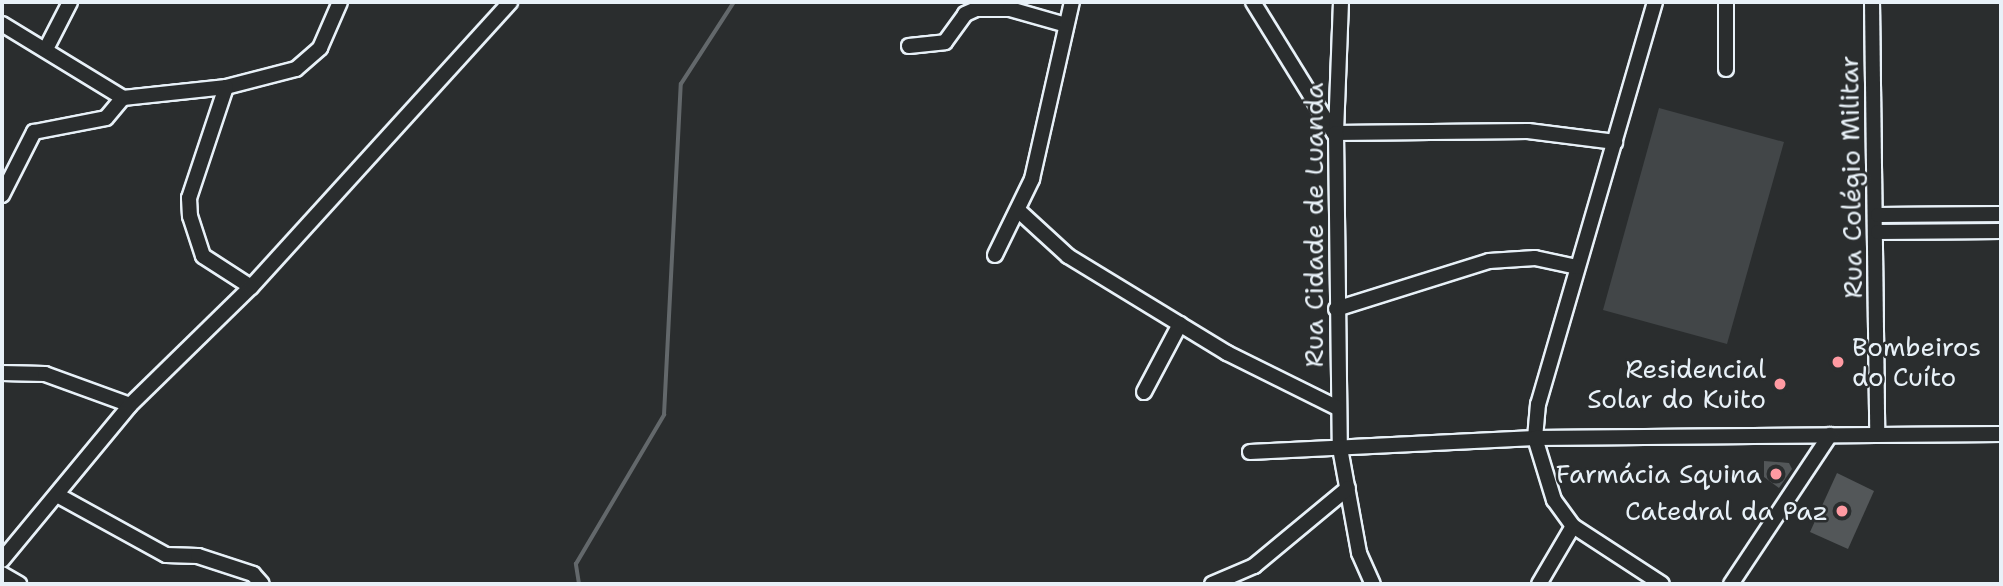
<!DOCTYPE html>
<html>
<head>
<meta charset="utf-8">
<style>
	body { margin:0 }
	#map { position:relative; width:2003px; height:586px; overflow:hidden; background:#2a2d2e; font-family:"Shantell Sans",sans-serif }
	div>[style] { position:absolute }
	.green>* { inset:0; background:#424648 }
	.stream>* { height:3.5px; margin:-1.75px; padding:0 1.75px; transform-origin:1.75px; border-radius:1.75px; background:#63686b }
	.building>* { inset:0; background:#535759 }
	.roads { filter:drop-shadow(2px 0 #e8f1f8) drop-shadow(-2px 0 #e8f1f8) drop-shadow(0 2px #e8f1f8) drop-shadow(0 -2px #e8f1f8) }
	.minor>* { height:14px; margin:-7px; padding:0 7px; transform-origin:7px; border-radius:7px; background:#2a2d2e }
	.dots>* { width:19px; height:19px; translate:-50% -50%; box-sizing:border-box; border:4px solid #2a2d2e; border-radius:50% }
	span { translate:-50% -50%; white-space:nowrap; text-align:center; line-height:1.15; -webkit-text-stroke:5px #2a2d2e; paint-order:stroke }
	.street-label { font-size:26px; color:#e8f1f8 }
	.poi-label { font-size:26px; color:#e8f1f8 }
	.left { translate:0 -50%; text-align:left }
	.right { translate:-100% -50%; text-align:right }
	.frame { position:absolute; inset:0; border:4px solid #e8f1f8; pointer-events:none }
</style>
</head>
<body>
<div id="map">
	<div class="green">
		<div style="clip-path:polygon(1659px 108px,1784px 142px,1727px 344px,1603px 310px)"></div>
	</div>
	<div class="stream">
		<div style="left:579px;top:584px;width:20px;rotate:-99deg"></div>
		<div style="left:576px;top:564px;width:173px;rotate:-59.4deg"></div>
		<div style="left:664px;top:415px;width:331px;rotate:-87.1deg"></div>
		<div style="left:681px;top:84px;width:98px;rotate:-57.1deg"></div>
	</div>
	<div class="building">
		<div style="clip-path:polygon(1764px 461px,1789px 463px,1792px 469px,1779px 488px,1764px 477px)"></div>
		<div style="clip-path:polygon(1837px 473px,1874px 491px,1848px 549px,1810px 532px)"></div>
	</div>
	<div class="roads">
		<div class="minor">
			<div style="left:1253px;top:2px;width:154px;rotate:58.3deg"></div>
			<div style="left:1334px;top:133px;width:194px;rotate:-0.6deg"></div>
			<div style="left:1528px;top:131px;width:88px;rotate:7.2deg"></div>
			<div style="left:1341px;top:2px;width:131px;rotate:92.2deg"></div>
			<div style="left:1336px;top:133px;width:315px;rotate:89.3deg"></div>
			<div style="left:1340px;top:448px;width:107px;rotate:79.7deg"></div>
			<div style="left:1359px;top:553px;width:34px;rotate:66deg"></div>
			<div style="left:1655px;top:2px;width:419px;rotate:106.2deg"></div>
			<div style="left:1538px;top:404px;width:34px;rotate:95deg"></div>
			<div style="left:1535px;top:438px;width:65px;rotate:73deg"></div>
			<div style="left:1554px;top:500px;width:32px;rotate:54deg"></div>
			<div style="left:1573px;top:526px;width:106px;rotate:33.1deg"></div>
			<div style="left:1872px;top:2px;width:433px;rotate:89.3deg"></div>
			<div style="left:2px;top:24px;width:142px;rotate:31.4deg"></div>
			<div style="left:123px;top:98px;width:104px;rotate:-6.1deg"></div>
			<div style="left:226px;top:87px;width:72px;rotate:-14.4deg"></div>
			<div style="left:296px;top:69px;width:32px;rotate:-41deg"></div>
			<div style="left:320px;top:48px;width:50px;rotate:-66.5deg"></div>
			<div style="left:909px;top:46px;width:36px;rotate:-6deg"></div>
			<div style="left:945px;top:42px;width:34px;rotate:-54deg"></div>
			<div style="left:965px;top:14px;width:12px;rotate:-24deg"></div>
			<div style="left:976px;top:9px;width:34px"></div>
			<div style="left:1010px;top:9px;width:58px;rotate:15.9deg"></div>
			<div style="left:46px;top:49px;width:53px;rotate:-62.9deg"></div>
			<div style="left:1726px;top:69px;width:67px;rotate:-90deg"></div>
			<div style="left:226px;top:87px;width:117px;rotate:108.4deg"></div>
			<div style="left:189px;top:198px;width:18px;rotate:87deg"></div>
			<div style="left:190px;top:216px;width:42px;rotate:72deg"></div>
			<div style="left:203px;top:256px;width:57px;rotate:32.9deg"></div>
			<div style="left:2px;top:195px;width:71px;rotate:-63.1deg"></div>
			<div style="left:34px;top:132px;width:73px;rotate:-11deg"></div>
			<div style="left:106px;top:118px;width:26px;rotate:-50deg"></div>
			<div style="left:1020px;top:212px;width:65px;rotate:42.5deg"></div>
			<div style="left:1068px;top:256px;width:186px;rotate:31.4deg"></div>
			<div style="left:1227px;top:353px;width:124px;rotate:26.4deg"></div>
			<div style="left:1878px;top:215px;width:123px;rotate:-0.5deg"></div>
			<div style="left:1878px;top:232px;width:123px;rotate:-0.5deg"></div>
			<div style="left:995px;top:255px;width:85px;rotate:-64deg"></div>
			<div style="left:1032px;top:179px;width:181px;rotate:-77.3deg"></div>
			<div style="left:1336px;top:309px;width:160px;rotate:-17.4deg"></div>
			<div style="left:1489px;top:261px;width:46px;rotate:-3.7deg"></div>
			<div style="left:1535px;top:258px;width:43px;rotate:12.1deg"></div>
			<div style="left:2px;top:373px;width:43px;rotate:1.3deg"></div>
			<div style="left:45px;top:374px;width:90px;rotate:20deg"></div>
			<div style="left:1144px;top:392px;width:77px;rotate:-62.1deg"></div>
			<div style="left:1250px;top:452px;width:285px;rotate:-2.8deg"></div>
			<div style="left:1535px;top:438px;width:466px;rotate:-0.5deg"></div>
			<div style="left:59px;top:496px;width:122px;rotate:28.9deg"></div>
			<div style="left:166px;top:555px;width:32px;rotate:2deg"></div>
			<div style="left:198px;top:556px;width:58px;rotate:18.1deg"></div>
			<div style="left:253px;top:574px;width:13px;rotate:48deg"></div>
			<div style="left:2px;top:560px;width:201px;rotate:-50.4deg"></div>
			<div style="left:130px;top:405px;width:169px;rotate:-44.3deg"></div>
			<div style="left:251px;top:287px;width:385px;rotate:-47.7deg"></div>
			<div style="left:2px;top:574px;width:20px;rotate:30deg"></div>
			<div style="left:1212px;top:584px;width:46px;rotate:-23.2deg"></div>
			<div style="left:1254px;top:566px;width:122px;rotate:-39.7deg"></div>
			<div style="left:1539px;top:584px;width:67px;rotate:-59.6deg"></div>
			<div style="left:1731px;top:584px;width:179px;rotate:-56.4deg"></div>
		</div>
	</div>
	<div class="dots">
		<div style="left:1838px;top:362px;background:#ff9aa2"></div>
		<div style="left:1780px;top:384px;background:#ff9aa2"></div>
		<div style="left:1776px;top:474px;background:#ff9aa2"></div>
		<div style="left:1842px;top:511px;background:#ff9aa2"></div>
	</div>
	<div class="street-label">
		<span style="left:1851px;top:177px;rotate:-91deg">Rua Colégio Militar</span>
		<span style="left:1314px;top:225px;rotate:-90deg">Rua Cidade de Luanda</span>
	</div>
	<div class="poi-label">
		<span class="left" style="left:1852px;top:362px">Bombeiros<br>do Cuíto</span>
		<span class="right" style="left:1766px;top:384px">Residencial<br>Solar do Kuito</span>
		<span class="right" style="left:1762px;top:474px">Farmácia Squina</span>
		<span class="right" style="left:1828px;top:511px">Catedral da Paz</span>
	</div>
	<div class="frame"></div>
</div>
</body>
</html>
